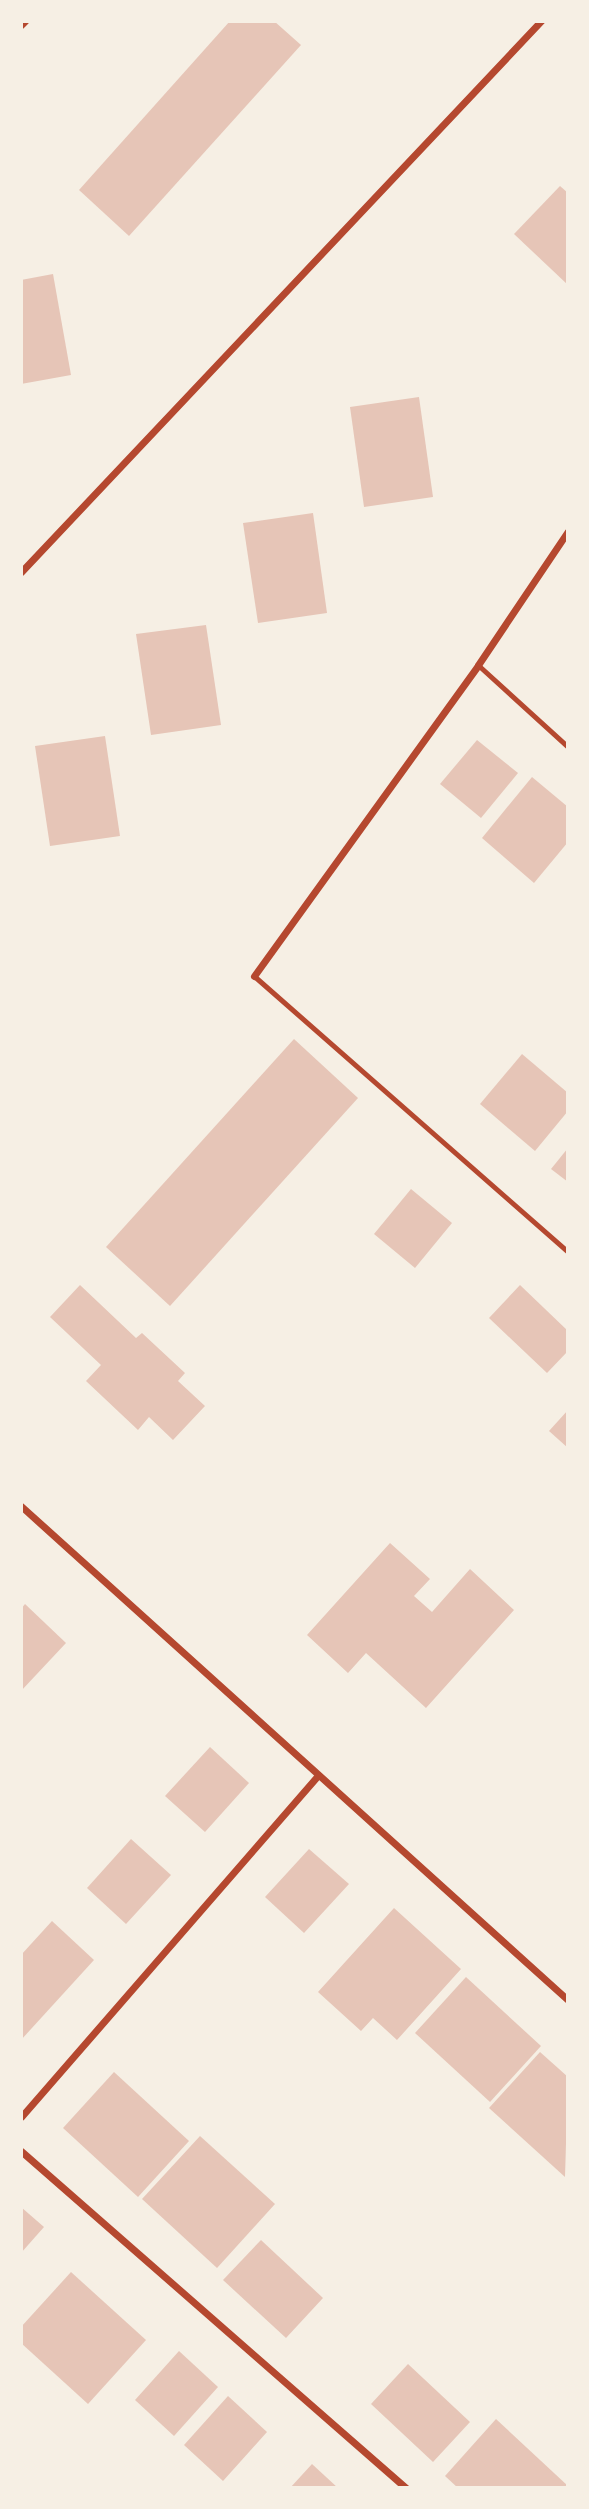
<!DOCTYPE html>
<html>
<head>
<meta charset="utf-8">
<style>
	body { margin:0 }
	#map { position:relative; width:589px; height:2509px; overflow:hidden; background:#f6efe4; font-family:"Work Sans",sans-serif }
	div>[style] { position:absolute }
	.building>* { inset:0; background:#e6c5b7 }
	.service>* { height:5px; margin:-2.5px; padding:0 2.5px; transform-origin:2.5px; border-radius:2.5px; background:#b5482f }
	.minor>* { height:7px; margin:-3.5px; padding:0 3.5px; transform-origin:3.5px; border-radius:3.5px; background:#b5482f }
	span { translate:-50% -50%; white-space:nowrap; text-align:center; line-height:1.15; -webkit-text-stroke:5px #f6efe4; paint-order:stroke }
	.frame { position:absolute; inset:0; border:23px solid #f6efe4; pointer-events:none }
</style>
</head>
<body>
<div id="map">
	<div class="building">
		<div style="clip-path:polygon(230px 21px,274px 21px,301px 45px,129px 236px,79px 190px)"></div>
		<div style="clip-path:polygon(560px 186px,568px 193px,568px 285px,514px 234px)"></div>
		<div style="clip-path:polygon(53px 274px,71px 375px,21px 384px,21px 280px)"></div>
		<div style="clip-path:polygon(419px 397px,433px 497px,364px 507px,350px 407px)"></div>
		<div style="clip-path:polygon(313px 513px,327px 613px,258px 623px,243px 523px)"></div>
		<div style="clip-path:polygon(206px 625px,221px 725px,151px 735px,136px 634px)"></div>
		<div style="clip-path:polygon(105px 736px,120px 836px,50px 846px,35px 746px)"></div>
		<div style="clip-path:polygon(477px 740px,518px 773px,481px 818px,440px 784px)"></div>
		<div style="clip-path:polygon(532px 777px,568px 807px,568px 842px,534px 883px,482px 838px)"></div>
		<div style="clip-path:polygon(294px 1039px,358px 1098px,170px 1306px,106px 1247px)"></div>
		<div style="clip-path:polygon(522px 1054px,568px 1093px,568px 1111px,535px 1151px,480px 1104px)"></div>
		<div style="clip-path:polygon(568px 1148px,568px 1182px,551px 1169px)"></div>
		<div style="clip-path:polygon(411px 1189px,452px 1223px,415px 1268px,374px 1234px)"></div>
		<div style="clip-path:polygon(80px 1285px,136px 1338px,142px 1333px,185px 1373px,178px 1381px,205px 1406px,173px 1440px,149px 1417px,138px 1430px,86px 1381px,101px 1365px,50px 1317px)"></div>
		<div style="clip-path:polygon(520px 1285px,568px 1331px,568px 1351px,547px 1373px,489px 1318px)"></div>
		<div style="clip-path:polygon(568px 1410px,568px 1448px,549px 1431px)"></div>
		<div style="clip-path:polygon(390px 1543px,430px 1579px,414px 1596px,432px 1612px,470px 1569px,514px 1610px,426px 1708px,366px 1653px,348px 1673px,307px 1635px)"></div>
		<div style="clip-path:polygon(25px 1604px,66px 1643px,21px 1691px,21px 1609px)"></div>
		<div style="clip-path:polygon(210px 1747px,249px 1783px,205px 1832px,165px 1796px)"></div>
		<div style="clip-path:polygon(131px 1839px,171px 1875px,126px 1924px,87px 1888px)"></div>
		<div style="clip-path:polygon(309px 1849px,349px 1884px,304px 1933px,265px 1897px)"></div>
		<div style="clip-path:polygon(394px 1908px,461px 1969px,397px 2040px,373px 2018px,361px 2031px,318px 1992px)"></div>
		<div style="clip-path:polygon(52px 1921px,94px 1960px,21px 2040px,21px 1955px)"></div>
		<div style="clip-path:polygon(466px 1977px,541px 2046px,490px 2102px,415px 2033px)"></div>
		<div style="clip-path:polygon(540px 2052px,568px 2077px,565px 2177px,489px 2108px)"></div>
		<div style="clip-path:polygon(114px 2072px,189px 2141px,138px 2197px,63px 2128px)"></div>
		<div style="clip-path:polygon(200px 2136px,275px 2204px,217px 2268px,142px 2199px)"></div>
		<div style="clip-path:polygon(21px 2207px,44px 2227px,21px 2253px)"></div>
		<div style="clip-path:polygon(261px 2240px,323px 2298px,286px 2338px,223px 2280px)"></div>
		<div style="clip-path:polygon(71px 2272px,146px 2340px,88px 2404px,21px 2343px,21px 2327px)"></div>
		<div style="clip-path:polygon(179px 2351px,218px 2387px,174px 2436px,135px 2400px)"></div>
		<div style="clip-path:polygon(408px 2364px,470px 2422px,433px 2462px,371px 2404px)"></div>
		<div style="clip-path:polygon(228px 2396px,267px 2432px,223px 2481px,184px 2445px)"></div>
		<div style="clip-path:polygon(496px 2419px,568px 2486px,568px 2488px,458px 2488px,445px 2476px)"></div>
		<div style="clip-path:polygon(312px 2464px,338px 2488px,290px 2488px)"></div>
	</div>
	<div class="service">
		<div style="left:478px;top:665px;width:122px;rotate:42.3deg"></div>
		<div style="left:254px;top:976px;width:418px;rotate:41.3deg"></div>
	</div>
	<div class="minor">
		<div style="left:21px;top:25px;width:6px;rotate:-45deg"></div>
		<div style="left:21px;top:572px;width:758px;rotate:-46.66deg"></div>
		<div style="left:254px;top:976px;width:383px;rotate:-54.2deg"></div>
		<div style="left:478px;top:665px;width:161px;rotate:-56.1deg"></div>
		<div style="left:21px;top:1506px;width:737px;rotate:42.09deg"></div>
		<div style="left:21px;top:2117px;width:453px;rotate:-49deg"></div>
		<div style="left:21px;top:2151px;width:512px;rotate:41.2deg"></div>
	</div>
	<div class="frame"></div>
</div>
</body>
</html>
